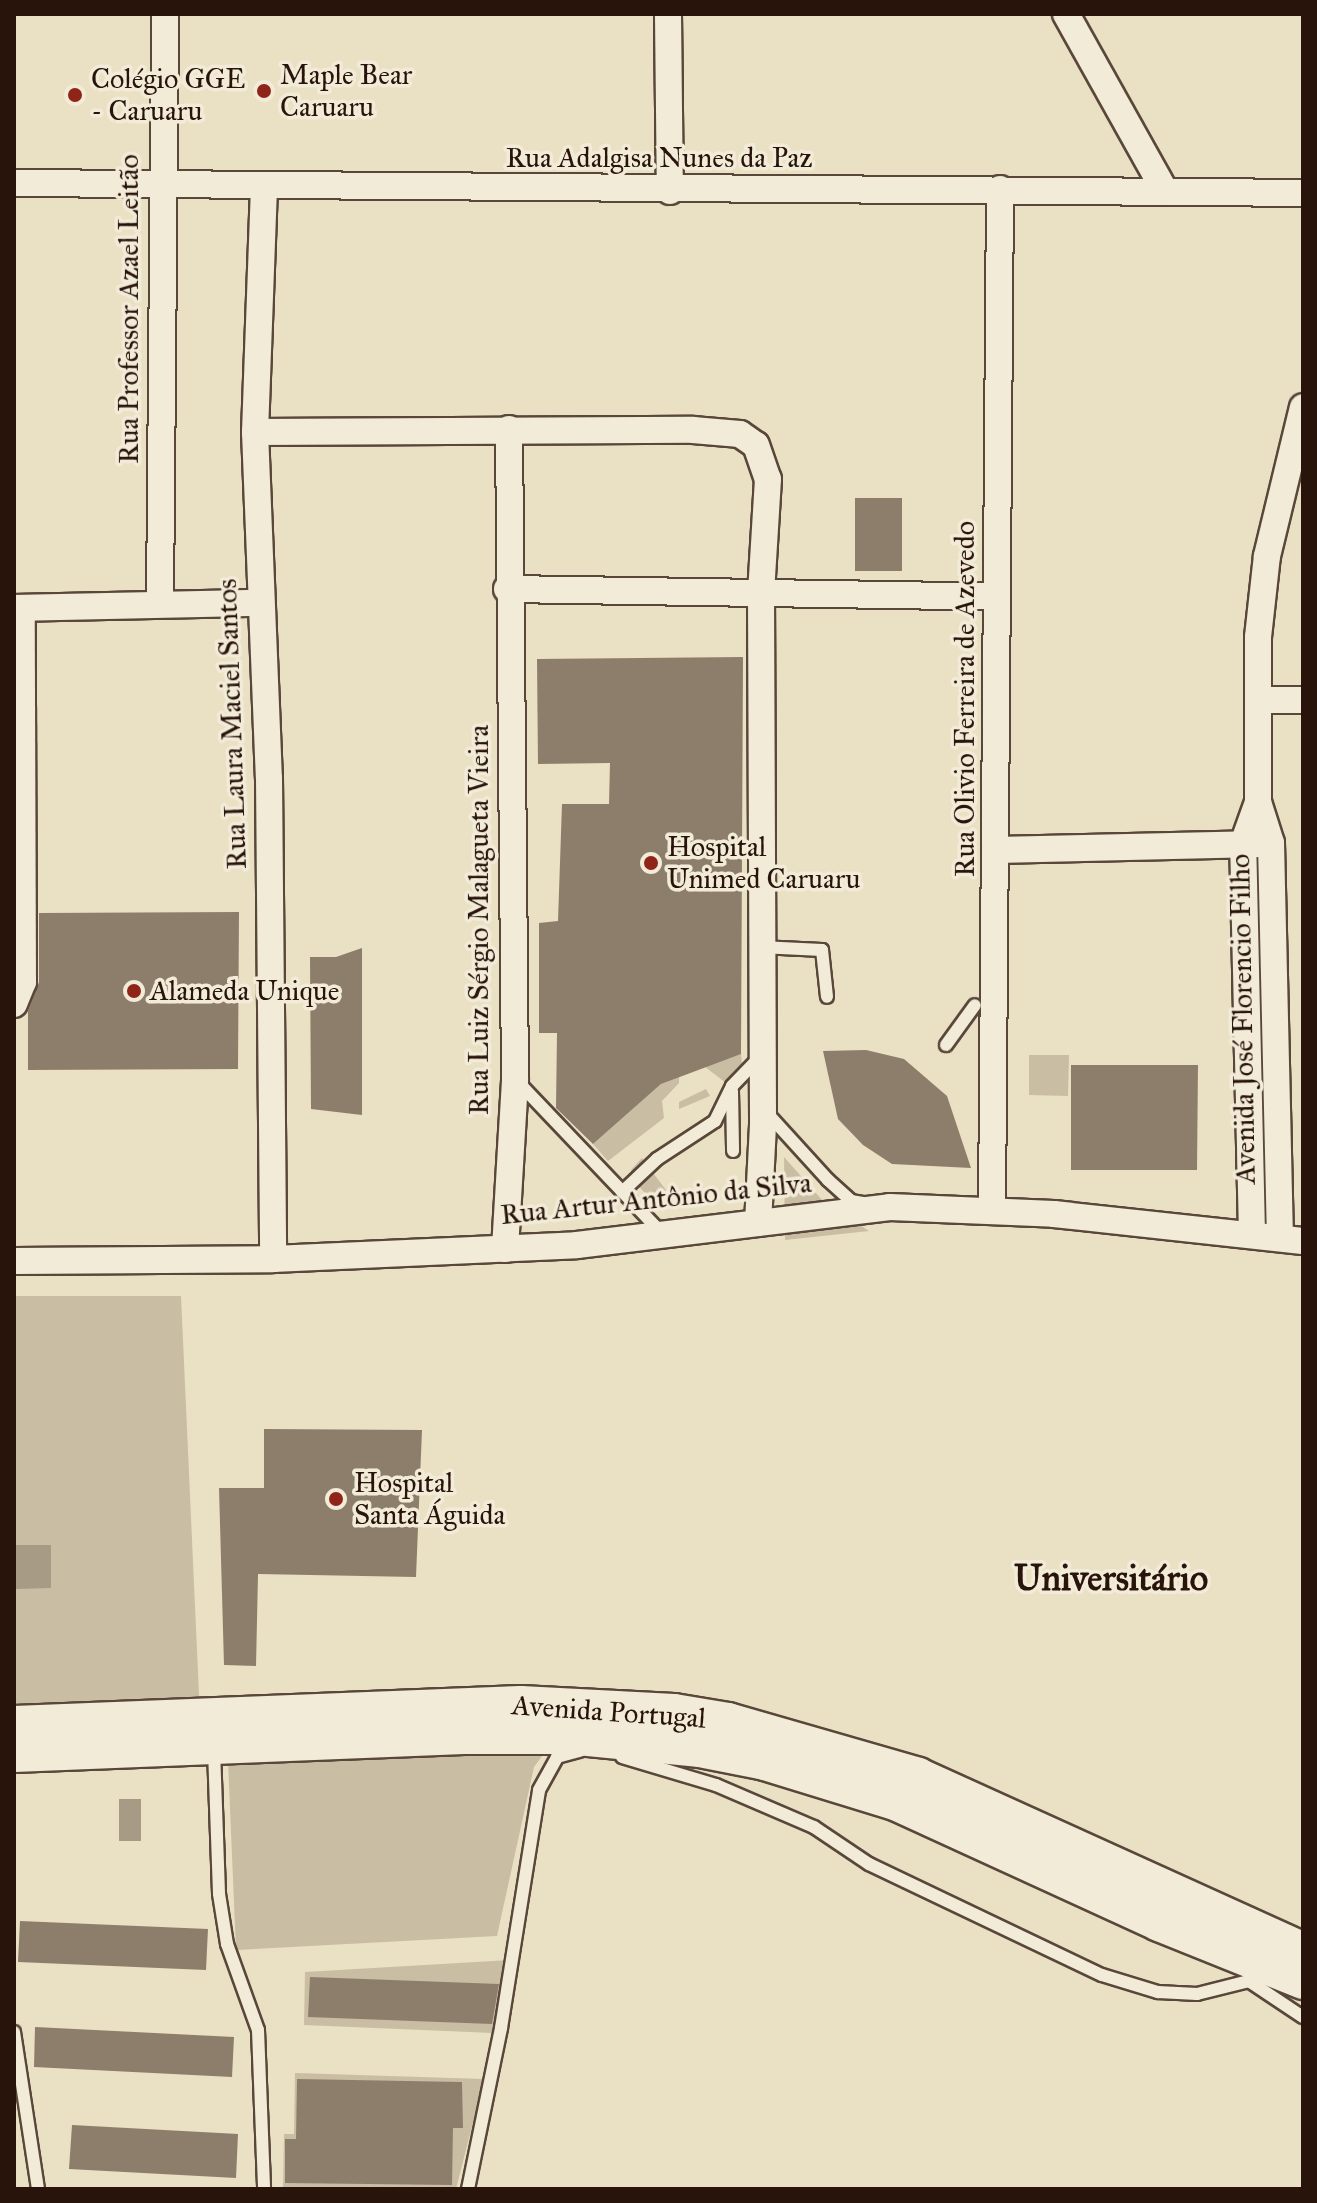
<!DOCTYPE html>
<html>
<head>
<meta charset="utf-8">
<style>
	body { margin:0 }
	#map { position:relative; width:1317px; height:2203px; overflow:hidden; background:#eae0c3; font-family:"IM FELL Great Primer",serif }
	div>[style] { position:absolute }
	.green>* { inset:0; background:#c9bda4 }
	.water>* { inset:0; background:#a89b85 }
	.building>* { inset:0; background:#8d7e6b }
	.roads { filter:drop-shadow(2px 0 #59473a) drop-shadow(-2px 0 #59473a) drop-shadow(0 2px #59473a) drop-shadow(0 -2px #59473a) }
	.lane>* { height:12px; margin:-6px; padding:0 6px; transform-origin:6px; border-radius:6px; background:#f1ebd8 }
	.street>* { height:26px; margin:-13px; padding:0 13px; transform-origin:13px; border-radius:13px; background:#f1ebd8 }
	.secondary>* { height:36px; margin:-18px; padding:0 18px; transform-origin:18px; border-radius:18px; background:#f1ebd8 }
	.dots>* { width:22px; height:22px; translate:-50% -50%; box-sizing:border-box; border:4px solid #f1ebd8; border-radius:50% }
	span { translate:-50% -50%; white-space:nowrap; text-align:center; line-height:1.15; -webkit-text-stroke:7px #f1ebd8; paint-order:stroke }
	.poi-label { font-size:28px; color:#29140c }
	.left { translate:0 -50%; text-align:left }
	.street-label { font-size:28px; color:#29140c }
	.district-label { font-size:36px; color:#29140c; font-weight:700 }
	.frame { position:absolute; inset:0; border:16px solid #29140c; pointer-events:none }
</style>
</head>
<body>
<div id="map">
	<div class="green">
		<div style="clip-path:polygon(741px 1054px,744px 1084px,731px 1087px,704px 1066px)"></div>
		<div style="clip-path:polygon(1029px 1055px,1069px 1055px,1068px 1096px,1029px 1095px)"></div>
		<div style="clip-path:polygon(679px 1076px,679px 1083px,662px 1101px,664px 1118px,608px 1161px,593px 1144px,661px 1084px)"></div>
		<div style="clip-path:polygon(706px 1089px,710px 1096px,679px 1109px,679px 1102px)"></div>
		<div style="clip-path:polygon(784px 1157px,823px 1201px,869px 1231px,785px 1240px)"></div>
		<div style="clip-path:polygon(642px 1158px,672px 1198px,664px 1202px,654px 1203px,636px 1183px,631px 1170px)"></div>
		<div style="clip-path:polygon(14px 1296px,181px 1296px,200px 1717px,14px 1722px)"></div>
		<div style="clip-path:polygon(548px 1748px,534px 1767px,497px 1936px,236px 1950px,228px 1761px)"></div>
		<div style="clip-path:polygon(510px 1960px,493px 2033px,304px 2025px,305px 1972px)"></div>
		<div style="clip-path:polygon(295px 2073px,484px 2079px,456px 2189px,283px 2188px,284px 2134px,294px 2134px)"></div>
	</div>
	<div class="water">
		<div style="clip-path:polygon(14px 1545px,51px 1545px,51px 1588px,14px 1589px)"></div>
		<div style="clip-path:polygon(119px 1799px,141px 1799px,141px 1841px,119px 1841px)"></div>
	</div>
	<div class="building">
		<div style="clip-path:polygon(855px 498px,902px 498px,902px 571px,855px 571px)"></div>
		<div style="clip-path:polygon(743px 657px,741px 1054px,661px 1084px,593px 1144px,556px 1108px,557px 1033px,539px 1033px,539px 923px,558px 921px,562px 804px,609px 804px,610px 763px,538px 764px,537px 659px)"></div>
		<div style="clip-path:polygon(239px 912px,238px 1069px,28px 1070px,28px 1011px,39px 982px,39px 913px)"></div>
		<div style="clip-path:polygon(362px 948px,362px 1115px,311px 1109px,310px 957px,336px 957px)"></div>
		<div style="clip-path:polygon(866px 1050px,904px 1059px,947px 1096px,971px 1168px,892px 1164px,863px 1145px,838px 1119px,823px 1051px)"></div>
		<div style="clip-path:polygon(1071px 1065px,1198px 1065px,1197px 1170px,1071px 1170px)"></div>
		<div style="clip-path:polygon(264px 1429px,422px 1430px,416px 1577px,258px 1574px,256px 1666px,224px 1665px,219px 1488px,264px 1488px)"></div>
		<div style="clip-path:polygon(20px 1921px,208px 1929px,206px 1970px,18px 1962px)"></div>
		<div style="clip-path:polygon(310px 1977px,499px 1984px,492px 2024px,308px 2017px)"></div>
		<div style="clip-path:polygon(35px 2027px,234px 2037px,232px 2077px,34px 2067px)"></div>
		<div style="clip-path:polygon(297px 2079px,462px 2082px,463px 2128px,453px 2128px,452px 2185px,285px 2183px,285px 2139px,296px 2139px)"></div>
		<div style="clip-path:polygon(72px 2125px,238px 2134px,236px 2178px,69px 2169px)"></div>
	</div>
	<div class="roads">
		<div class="lane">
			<div style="left:760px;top:947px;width:62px;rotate:2.8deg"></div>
			<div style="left:822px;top:950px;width:47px;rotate:83.9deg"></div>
			<div style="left:946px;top:1045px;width:49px;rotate:-54.1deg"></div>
			<div style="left:517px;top:1081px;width:210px;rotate:46.4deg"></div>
			<div style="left:732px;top:1091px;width:60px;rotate:89deg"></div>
			<div style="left:767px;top:1113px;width:91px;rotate:47.7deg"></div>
			<div style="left:828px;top:1180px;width:31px;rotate:42deg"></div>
			<div style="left:851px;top:1201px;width:12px;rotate:9deg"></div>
			<div style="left:622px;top:1192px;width:48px;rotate:-43.3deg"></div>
			<div style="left:657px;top:1159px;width:69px;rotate:-33.2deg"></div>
			<div style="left:715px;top:1121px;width:39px;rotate:-64deg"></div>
			<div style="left:732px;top:1086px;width:40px;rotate:-46deg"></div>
			<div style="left:214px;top:1750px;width:144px;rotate:88deg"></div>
			<div style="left:219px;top:1894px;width:51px;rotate:80.9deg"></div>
			<div style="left:227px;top:1944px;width:91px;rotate:70.2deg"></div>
			<div style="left:258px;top:2030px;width:159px;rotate:87.8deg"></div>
			<div style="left:622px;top:1757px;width:98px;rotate:16.6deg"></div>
			<div style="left:716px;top:1785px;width:107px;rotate:23.2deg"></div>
			<div style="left:814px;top:1827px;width:66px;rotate:33.9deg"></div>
			<div style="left:869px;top:1864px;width:258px;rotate:25.5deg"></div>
			<div style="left:1102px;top:1975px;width:59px;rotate:16.9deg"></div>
			<div style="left:1158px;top:1992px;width:39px;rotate:3deg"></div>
			<div style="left:1197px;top:1994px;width:54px;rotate:-14deg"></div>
			<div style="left:1249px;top:1981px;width:17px;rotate:-65deg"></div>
			<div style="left:1249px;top:1981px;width:65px;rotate:33.7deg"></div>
			<div style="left:14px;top:2032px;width:159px;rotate:81.3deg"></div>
			<div style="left:468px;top:2189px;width:164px;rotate:-78.4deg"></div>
			<div style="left:501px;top:2028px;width:241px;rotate:-80.9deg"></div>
			<div style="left:539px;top:1790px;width:38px;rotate:-61deg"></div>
			<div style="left:557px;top:1757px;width:24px;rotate:-15deg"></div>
		</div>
		<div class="street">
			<div style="left:668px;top:14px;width:177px;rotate:89.4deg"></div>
			<div style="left:1066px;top:14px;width:203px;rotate:60.8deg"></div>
			<div style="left:14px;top:183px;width:1289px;rotate:0.44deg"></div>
			<div style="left:264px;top:187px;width:245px;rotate:92.1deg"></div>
			<div style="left:255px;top:432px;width:346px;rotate:87.7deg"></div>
			<div style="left:269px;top:778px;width:481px;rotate:89.5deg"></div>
			<div style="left:255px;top:432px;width:438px;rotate:-0.3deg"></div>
			<div style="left:693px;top:430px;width:47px;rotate:4.9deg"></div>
			<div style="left:740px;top:434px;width:19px;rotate:35deg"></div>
			<div style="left:756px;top:445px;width:36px;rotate:71deg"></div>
			<div style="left:768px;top:479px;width:114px;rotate:93.5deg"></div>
			<div style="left:761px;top:593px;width:532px;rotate:89.78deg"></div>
			<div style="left:763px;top:1125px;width:98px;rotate:92.9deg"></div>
			<div style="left:507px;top:589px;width:489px;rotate:0.9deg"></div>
			<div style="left:160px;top:604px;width:590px;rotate:-89.51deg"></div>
			<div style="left:14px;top:608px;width:245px;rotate:-1.2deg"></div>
			<div style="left:1261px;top:700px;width:42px"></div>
			<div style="left:1258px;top:802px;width:43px;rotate:72.4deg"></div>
			<div style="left:1271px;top:843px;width:394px;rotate:88.7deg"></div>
			<div style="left:998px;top:850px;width:260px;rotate:-1.3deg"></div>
			<div style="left:14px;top:1004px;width:24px;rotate:-68deg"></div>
			<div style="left:23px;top:982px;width:374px;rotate:-90.2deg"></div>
			<div style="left:992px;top:1210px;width:1021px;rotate:-89.55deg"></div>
			<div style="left:1252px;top:1234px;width:390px;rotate:-91.3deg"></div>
			<div style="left:1243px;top:844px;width:45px;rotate:-70.3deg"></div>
			<div style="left:1258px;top:802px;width:165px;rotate:-90deg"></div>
			<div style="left:1258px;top:637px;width:81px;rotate:-83.7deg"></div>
			<div style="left:1267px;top:556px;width:153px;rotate:-76.4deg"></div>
			<div style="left:505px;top:1249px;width:170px;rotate:-86.6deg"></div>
			<div style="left:515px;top:1079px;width:650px;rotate:-90.53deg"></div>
			<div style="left:14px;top:1261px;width:259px;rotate:-0.4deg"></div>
			<div style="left:273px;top:1259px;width:304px;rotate:-2.6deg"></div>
			<div style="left:577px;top:1245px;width:315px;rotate:-6.9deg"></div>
			<div style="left:890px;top:1207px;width:164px;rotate:2.4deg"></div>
			<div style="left:1054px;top:1214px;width:250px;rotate:6.2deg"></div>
		</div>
		<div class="secondary">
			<div style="left:14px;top:1724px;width:507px;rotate:-2.26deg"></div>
			<div style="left:521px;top:1704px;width:153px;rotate:3deg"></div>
			<div style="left:674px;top:1712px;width:55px;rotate:9.5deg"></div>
			<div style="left:728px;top:1721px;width:198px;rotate:16.1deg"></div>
			<div style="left:918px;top:1776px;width:423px;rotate:24.4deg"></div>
			<div style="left:14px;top:1754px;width:450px;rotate:-2.3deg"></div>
			<div style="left:464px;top:1736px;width:104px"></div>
			<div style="left:568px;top:1736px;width:133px;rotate:5.6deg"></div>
			<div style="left:700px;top:1749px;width:66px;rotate:11.3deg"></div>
			<div style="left:765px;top:1762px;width:136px;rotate:17.1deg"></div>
			<div style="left:895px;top:1802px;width:290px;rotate:24.6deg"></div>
			<div style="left:1159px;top:1923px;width:155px;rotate:21.9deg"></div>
		</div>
	</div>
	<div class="dots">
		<div style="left:264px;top:91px;background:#8f2418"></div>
		<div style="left:75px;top:95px;background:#8f2418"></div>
		<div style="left:651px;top:863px;background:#8f2418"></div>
		<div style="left:134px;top:991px;background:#8f2418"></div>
		<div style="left:336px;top:1499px;background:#8f2418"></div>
	</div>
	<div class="poi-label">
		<span class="left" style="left:280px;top:91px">Maple Bear<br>Caruaru</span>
		<span class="left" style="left:91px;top:95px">Colégio GGE<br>- Caruaru</span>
		<span class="left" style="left:667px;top:863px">Hospital<br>Unimed Caruaru</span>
		<span class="left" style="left:150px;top:991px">Alameda Unique</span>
		<span class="left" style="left:354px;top:1499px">Hospital<br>Santa Águida</span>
	</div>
	<div class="street-label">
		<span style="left:659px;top:158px">Rua Adalgisa Nunes da Paz</span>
		<span style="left:129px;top:309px;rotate:-90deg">Rua Professor Azael Leitão</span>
		<span style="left:965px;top:699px;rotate:-90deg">Rua Olivio Ferreira de Azevedo</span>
		<span style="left:232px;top:724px;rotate:-92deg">Rua Laura Maciel Santos</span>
		<span style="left:479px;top:920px;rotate:-90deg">Rua Luiz Sérgio Malagueta Vieira</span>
		<span style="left:1243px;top:1019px;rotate:-91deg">Avenida José Florencio Filho</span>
		<span style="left:656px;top:1199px;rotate:-6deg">Rua Artur Antônio da Silva</span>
		<span style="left:609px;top:1712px;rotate:4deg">Avenida Portugal</span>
	</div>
	<div class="district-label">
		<span style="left:1111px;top:1579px">Universitário</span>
	</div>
	<div class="frame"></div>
</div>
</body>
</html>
